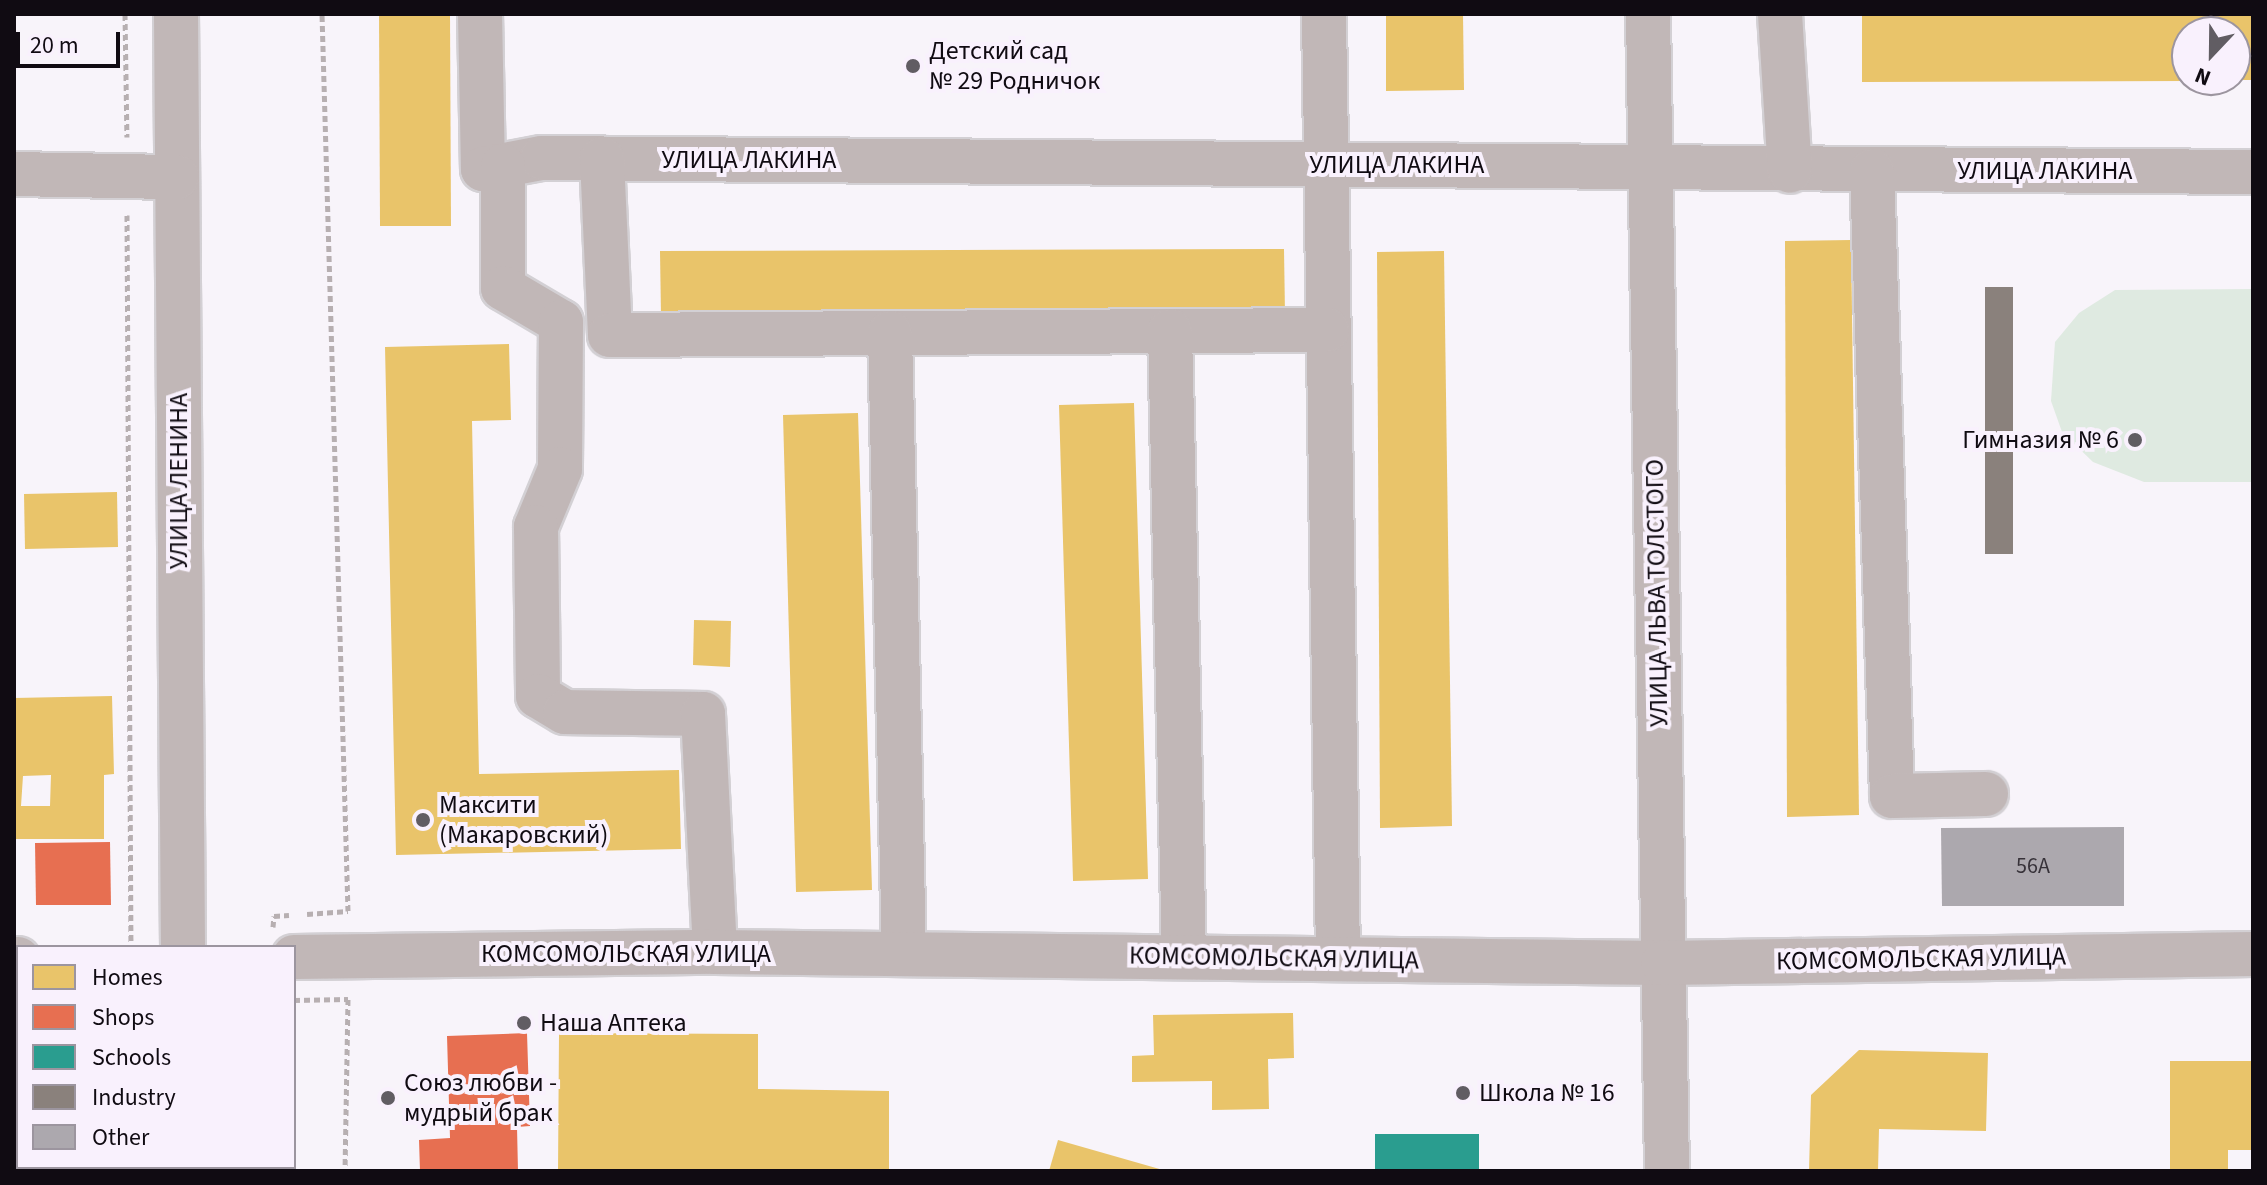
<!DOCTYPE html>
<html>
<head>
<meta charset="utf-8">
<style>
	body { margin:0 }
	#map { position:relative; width:2267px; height:1185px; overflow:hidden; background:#f8f4fa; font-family:"Source Sans 3",sans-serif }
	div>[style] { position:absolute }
	.green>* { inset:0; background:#dfeae1 }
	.homes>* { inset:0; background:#e9c46a }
	.shops>* { inset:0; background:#e76f51 }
	.schools>* { inset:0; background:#2a9d8f }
	.industry>* { inset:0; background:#8a817c }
	.building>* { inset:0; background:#aca8ae }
	.path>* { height:5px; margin-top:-2.5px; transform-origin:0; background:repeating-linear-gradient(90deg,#b7afb1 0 6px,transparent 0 10px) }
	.roads { filter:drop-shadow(2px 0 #d3d0d4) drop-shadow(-2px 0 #d3d0d4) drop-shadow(0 2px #d3d0d4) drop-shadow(0 -2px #d3d0d4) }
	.minor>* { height:44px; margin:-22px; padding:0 22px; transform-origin:22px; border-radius:22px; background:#c1b7b7 }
	.dots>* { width:22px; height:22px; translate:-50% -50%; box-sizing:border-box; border:4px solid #f9f1fd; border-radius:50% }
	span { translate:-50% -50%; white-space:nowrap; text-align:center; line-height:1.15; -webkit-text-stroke:8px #f9f1fd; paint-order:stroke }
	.number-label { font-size:22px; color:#373239 }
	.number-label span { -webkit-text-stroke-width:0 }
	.poi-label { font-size:26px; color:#100b12 }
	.left { translate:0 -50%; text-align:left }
	.right { translate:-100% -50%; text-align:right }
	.street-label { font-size:26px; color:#100b12 }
	.frame { position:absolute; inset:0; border:16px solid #100b12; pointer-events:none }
	.legend { position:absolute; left:16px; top:945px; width:280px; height:224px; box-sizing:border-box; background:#f9f1fd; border:2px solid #9c959f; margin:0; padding:10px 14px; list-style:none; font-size:24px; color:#100b12 }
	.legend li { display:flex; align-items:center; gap:16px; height:40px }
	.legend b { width:40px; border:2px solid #9c959f }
	.north { position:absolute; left:2171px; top:16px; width:80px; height:80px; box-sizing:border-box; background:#f9f1fd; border:2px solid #9c959f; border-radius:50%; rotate:202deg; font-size:22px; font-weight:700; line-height:32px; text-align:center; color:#100b12 }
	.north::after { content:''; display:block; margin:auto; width:28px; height:36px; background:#615d63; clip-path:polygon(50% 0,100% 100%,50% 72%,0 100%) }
	.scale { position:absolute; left:16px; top:32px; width:104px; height:36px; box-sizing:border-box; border:4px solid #100b12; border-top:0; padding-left:10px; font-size:24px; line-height:28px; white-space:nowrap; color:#100b12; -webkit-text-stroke:6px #f9f1fd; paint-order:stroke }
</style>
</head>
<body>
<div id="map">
	<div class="green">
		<div style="clip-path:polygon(2253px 289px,2253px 482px,2144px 482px,2093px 462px,2062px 432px,2051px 401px,2055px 342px,2079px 313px,2115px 290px)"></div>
	</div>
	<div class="homes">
		<div style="clip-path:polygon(379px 14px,450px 14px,451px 226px,380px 226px)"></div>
		<div style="clip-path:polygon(1386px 14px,1463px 14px,1464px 90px,1386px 91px)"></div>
		<div style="clip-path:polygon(1862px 14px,2253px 14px,2253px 80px,2235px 80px,2235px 32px,2187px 32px,2187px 81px,1862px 82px)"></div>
		<div style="clip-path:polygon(1851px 240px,1859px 815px,1787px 817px,1785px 241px)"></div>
		<div style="clip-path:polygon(1284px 249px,1285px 314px,661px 316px,660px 251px)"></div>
		<div style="clip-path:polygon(1444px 251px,1452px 826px,1380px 828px,1377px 252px)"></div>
		<div style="clip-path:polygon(509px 344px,511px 420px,472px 421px,479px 774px,679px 770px,681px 849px,396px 855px,385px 347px)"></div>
		<div style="clip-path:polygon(1134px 403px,1148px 879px,1073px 881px,1059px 405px)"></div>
		<div style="clip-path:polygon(858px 413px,872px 890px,796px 892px,783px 415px)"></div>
		<div style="clip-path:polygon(117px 492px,118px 547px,25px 549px,24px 494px)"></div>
		<div style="clip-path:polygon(694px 620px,731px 621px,730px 667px,693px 665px)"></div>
		<div style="clip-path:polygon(evenodd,112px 696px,114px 774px,104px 775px,104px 839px,14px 839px,14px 698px,112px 696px,51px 775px,50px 806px,21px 806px,23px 776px,51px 775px)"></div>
		<div style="clip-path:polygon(1293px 1013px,1294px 1058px,1268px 1059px,1269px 1109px,1212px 1110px,1212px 1081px,1132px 1082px,1132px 1056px,1154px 1055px,1153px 1015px)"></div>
		<div style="clip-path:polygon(559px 1033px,758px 1034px,758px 1089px,889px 1091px,889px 1171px,558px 1171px)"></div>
		<div style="clip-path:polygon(1859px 1050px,1988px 1053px,1986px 1131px,1879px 1129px,1878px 1171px,1809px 1171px,1811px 1095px)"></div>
		<div style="clip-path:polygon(2170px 1061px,2253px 1061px,2253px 1150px,2228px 1150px,2228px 1171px,2170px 1171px)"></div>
		<div style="clip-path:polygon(1058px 1140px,1163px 1170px,1163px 1171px,1049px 1171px)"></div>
	</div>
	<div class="shops">
		<div style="clip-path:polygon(110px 842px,111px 905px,36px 905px,35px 843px)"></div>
		<div style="clip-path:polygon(527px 1033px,530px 1126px,517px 1127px,518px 1171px,420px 1171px,419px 1140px,450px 1138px,447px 1036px)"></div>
	</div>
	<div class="schools">
		<div style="clip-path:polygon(1375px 1134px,1479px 1134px,1479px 1171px,1375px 1171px)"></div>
	</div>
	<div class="industry">
		<div style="clip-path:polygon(1985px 287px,2013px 287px,2013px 554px,1985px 554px)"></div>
	</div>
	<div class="building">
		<div style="clip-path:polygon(2124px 827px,2124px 906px,1942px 906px,1941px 828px)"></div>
	</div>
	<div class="path">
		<div style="left:125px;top:14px;width:123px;rotate:89.1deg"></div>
		<div style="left:127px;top:215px;width:732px;rotate:89.69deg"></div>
		<div style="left:307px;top:914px;width:41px;rotate:-4.2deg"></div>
		<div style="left:348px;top:911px;width:897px;rotate:-91.66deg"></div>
		<div style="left:273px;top:927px;width:11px;rotate:-85deg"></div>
		<div style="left:274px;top:916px;width:15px;rotate:-4deg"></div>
		<div style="left:294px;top:1000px;width:54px;rotate:-1.1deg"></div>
		<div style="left:348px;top:999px;width:172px;rotate:91deg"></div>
		<div style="left:131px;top:1171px;width:4px;rotate:-90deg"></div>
	</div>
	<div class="roads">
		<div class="minor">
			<div style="left:176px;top:14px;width:933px;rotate:89.57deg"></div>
			<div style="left:480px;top:14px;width:155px;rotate:88.9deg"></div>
			<div style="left:483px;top:169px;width:60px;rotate:-10.6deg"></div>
			<div style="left:542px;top:158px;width:1711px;rotate:0.47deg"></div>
			<div style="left:1324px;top:14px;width:944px;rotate:89.15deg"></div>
			<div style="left:1648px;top:14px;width:1157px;rotate:89.06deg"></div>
			<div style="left:1780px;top:14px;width:157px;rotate:86.4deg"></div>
			<div style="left:602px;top:159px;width:176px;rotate:87.4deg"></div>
			<div style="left:610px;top:335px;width:717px;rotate:-0.4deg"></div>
			<div style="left:503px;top:166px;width:122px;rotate:90deg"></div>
			<div style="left:503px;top:288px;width:67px;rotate:30.4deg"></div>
			<div style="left:561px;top:322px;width:147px;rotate:90.4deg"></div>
			<div style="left:560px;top:469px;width:63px;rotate:112.5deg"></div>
			<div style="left:536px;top:527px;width:169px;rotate:89.3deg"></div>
			<div style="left:538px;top:696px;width:31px;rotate:31deg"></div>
			<div style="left:565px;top:712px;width:138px;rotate:0.8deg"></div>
			<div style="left:703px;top:714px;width:238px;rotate:87.1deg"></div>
			<div style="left:1872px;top:171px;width:625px;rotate:88.17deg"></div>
			<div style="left:1892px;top:796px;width:94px;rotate:-1.2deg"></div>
			<div style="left:14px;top:174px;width:163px;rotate:1.1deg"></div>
			<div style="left:1170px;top:331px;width:626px;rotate:88.72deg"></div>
			<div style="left:890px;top:333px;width:621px;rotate:88.71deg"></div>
			<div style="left:294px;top:957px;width:421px;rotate:-0.7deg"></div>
			<div style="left:715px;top:952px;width:948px;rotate:0.66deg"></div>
			<div style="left:1663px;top:963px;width:590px;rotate:-0.87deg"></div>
			<div style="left:14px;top:959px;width:4px"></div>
			<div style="left:183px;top:1171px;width:4px;rotate:-90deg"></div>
		</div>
	</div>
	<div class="dots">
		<div style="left:913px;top:66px;background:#615d63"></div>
		<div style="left:2135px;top:440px;background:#615d63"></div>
		<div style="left:423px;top:820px;background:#615d63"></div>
		<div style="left:524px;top:1023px;background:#615d63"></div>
		<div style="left:1463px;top:1093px;background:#615d63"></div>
		<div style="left:388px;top:1098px;background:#615d63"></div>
	</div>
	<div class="number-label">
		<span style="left:2033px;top:867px">56А</span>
	</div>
	<div class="poi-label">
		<span class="left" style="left:929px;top:66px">Детский сад<br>№ 29 Родничок</span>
		<span class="right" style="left:2119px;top:440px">Гимназия № 6</span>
		<span class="left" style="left:439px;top:820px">Максити<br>(Макаровский)</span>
		<span class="left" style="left:540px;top:1023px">Наша Аптека</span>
		<span class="left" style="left:404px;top:1098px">Союз любви -<br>мудрый брак</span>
		<span class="left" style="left:1479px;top:1093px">Школа № 16</span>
	</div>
	<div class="street-label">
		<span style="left:749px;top:160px">УЛИЦА ЛАКИНА</span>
		<span style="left:1397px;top:165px">УЛИЦА ЛАКИНА</span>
		<span style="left:2045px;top:171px">УЛИЦА ЛАКИНА</span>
		<span style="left:179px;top:481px;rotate:-90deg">УЛИЦА ЛЕНИНА</span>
		<span style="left:1657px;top:593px;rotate:-91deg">УЛИЦА ЛЬВА ТОЛСТОГО</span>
		<span style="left:626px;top:954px">КОМСОМОЛЬСКАЯ УЛИЦА</span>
		<span style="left:1274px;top:958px;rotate:1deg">КОМСОМОЛЬСКАЯ УЛИЦА</span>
		<span style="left:1921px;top:959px;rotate:-1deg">КОМСОМОЛЬСКАЯ УЛИЦА</span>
	</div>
	<div class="frame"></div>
	<ul class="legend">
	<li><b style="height:22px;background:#e9c46a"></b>Homes</li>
	<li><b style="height:22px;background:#e76f51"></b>Shops</li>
	<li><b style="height:22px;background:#2a9d8f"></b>Schools</li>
	<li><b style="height:22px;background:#8a817c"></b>Industry</li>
	<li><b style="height:22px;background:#aca8ae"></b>Other</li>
	</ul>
	<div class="north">N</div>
	<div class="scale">20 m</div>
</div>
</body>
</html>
